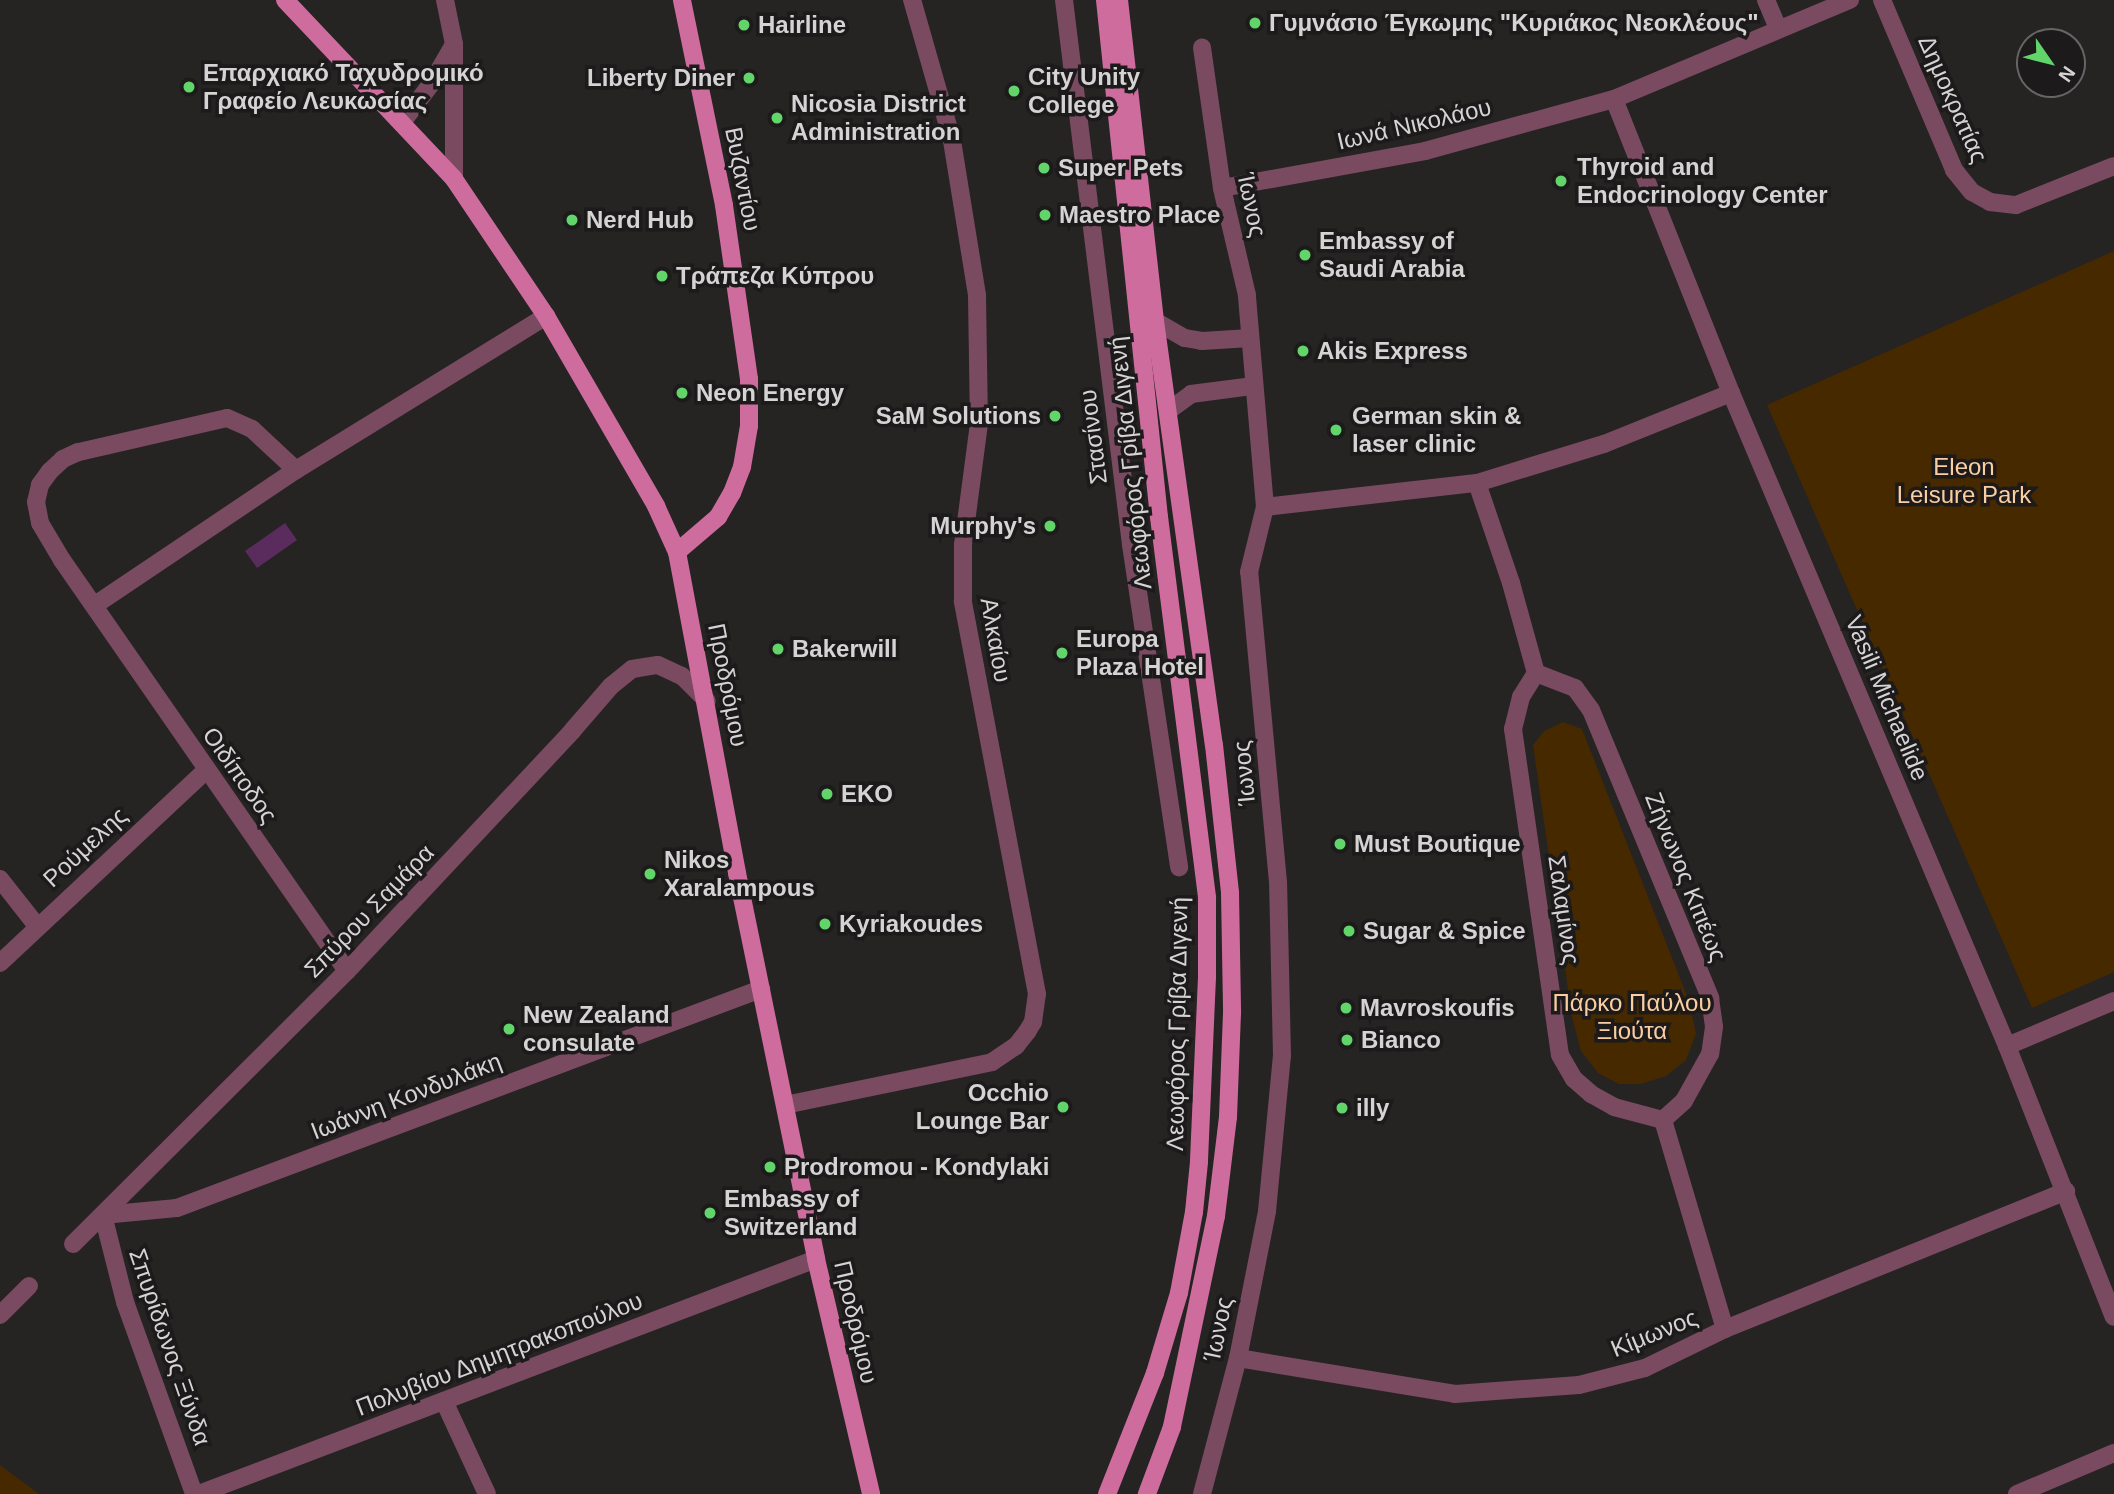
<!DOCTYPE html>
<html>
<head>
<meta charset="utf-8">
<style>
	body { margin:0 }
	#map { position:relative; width:2114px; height:1494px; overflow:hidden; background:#262323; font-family:Arial,sans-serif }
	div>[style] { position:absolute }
	.green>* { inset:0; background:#472900 }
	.water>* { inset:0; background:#5a2c5e }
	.minor>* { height:18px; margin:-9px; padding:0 9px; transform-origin:9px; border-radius:9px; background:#794a60 }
	.major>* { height:18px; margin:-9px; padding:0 9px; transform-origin:9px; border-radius:9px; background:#ce6c9d }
	.dots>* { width:19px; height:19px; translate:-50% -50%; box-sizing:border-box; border:4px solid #1c1a1a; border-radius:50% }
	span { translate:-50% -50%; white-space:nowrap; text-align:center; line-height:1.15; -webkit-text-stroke:7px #1c1a1a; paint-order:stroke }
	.poi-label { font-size:24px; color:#d5d3d4; font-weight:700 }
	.left { translate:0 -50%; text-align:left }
	.right { translate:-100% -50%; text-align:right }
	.street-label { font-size:24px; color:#d5d3d4 }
	.park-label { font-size:24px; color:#facea0 }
	.north { position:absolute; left:2016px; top:28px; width:70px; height:70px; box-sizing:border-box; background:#1c1a1a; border:2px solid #666464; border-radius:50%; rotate:125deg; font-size:19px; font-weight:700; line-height:28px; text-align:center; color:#d5d3d4 }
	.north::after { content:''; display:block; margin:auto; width:24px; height:32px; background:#61d56a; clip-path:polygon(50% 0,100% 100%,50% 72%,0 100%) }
</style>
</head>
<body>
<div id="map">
	<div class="green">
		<div style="clip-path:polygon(2114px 251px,2114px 972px,2032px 1008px,1767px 405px)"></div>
		<div style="clip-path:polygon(1563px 722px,1582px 729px,1689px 1001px,1696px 1034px,1686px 1060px,1666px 1076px,1640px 1084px,1619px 1084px,1598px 1073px,1581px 1051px,1572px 1017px,1533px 745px,1544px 731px)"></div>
		<div style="clip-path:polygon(0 1465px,39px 1494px,0 1494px)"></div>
	</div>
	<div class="water">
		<div style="clip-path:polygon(285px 523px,297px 540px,257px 568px,245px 551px)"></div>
	</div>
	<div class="minor">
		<div style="left:445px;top:0;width:45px;rotate:78.4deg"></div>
		<div style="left:454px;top:44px;width:135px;rotate:90deg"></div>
		<div style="left:1064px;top:0;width:549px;rotate:82.99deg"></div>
		<div style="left:1131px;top:545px;width:326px;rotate:81.5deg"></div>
		<div style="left:1766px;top:0;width:30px;rotate:67deg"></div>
		<div style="left:1882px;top:0;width:185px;rotate:67deg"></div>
		<div style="left:1954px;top:170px;width:28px;rotate:51deg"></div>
		<div style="left:1972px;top:192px;width:21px;rotate:29deg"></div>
		<div style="left:1990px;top:202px;width:26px;rotate:7deg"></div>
		<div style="left:2016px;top:205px;width:105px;rotate:-21.7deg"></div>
		<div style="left:1614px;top:99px;width:316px;rotate:68.3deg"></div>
		<div style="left:1731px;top:393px;width:709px;rotate:67.09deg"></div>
		<div style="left:2007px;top:1046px;width:291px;rotate:68.5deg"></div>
		<div style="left:403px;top:121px;width:46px;rotate:-52.9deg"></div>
		<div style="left:431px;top:84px;width:44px;rotate:-59.9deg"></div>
		<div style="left:1222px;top:188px;width:206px;rotate:-10.3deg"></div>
		<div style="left:1425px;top:151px;width:196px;rotate:-15.4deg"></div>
		<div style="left:1614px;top:99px;width:256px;rotate:-22.8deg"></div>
		<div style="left:1155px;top:321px;width:34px;rotate:30deg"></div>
		<div style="left:1185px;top:338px;width:17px;rotate:10deg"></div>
		<div style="left:1202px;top:341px;width:48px;rotate:-3.6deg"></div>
		<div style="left:1168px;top:411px;width:29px;rotate:-36deg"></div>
		<div style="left:1191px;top:394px;width:63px;rotate:-7.4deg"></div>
		<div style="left:296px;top:470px;width:60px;rotate:-137deg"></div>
		<div style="left:252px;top:429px;width:27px;rotate:-156deg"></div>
		<div style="left:227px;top:418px;width:153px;rotate:167.1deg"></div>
		<div style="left:78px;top:452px;width:17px;rotate:155deg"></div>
		<div style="left:63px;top:459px;width:18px;rotate:137deg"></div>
		<div style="left:50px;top:471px;width:17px;rotate:126deg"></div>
		<div style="left:40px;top:485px;width:17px;rotate:103deg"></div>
		<div style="left:36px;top:502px;width:21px;rotate:79deg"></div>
		<div style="left:40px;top:523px;width:43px;rotate:59.3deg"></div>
		<div style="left:62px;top:560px;width:500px;rotate:55.26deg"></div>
		<div style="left:1477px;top:483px;width:106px;rotate:71.2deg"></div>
		<div style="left:1511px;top:583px;width:93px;rotate:74.5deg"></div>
		<div style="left:1536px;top:673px;width:28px;rotate:122deg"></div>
		<div style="left:1521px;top:697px;width:33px;rotate:104deg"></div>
		<div style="left:1513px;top:729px;width:329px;rotate:81.8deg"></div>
		<div style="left:1560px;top:1055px;width:28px;rotate:60deg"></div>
		<div style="left:1574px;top:1079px;width:23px;rotate:41deg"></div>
		<div style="left:1591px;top:1094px;width:26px;rotate:29deg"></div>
		<div style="left:1614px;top:1107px;width:51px;rotate:14.9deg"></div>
		<div style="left:1663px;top:1120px;width:218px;rotate:73.5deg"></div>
		<div style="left:1265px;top:507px;width:213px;rotate:-6.5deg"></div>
		<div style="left:1477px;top:483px;width:133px;rotate:-17.1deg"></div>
		<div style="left:1604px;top:444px;width:137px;rotate:-21.9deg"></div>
		<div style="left:95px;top:605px;width:242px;rotate:-33.9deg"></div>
		<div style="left:296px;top:470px;width:294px;rotate:-31.6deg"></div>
		<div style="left:1536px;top:673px;width:42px;rotate:21deg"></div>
		<div style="left:1575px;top:688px;width:27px;rotate:54deg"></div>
		<div style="left:1591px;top:710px;width:312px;rotate:67.5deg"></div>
		<div style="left:1710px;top:998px;width:29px;rotate:82deg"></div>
		<div style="left:1714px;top:1027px;width:27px;rotate:98deg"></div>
		<div style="left:1710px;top:1054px;width:54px;rotate:119deg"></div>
		<div style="left:1684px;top:1101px;width:28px;rotate:138deg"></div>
		<div style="left:0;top:879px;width:60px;rotate:51.8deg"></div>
		<div style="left:0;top:963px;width:282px;rotate:-43.1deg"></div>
		<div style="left:2007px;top:1046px;width:116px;rotate:-22.8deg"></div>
		<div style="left:785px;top:1105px;width:211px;rotate:-11.7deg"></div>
		<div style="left:992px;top:1062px;width:29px;rotate:-34deg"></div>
		<div style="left:1016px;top:1046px;width:18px;rotate:-52deg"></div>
		<div style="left:1027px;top:1032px;width:12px;rotate:-59deg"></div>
		<div style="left:1033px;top:1022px;width:28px;rotate:-82deg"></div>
		<div style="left:1037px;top:994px;width:400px;rotate:-100.7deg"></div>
		<div style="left:963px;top:601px;width:56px;rotate:-90deg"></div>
		<div style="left:963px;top:545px;width:122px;rotate:-82.5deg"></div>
		<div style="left:979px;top:424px;width:129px;rotate:-90.9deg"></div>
		<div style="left:977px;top:295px;width:157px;rotate:-99.2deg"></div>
		<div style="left:952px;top:140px;width:146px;rotate:-105.9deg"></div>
		<div style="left:103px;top:1215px;width:74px;rotate:-5.4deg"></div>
		<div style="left:177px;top:1208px;width:624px;rotate:-20.56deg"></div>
		<div style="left:103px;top:1215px;width:90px;rotate:75.8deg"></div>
		<div style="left:125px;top:1302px;width:204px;rotate:70.2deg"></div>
		<div style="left:73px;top:1244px;width:387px;rotate:-44.9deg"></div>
		<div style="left:347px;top:971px;width:329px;rotate:-46.8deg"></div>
		<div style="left:572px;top:731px;width:60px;rotate:-49.1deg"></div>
		<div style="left:611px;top:686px;width:27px;rotate:-39deg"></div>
		<div style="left:632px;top:669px;width:26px;rotate:-9deg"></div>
		<div style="left:658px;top:665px;width:26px;rotate:25deg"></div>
		<div style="left:682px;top:676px;width:35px;rotate:45deg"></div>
		<div style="left:0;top:1315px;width:41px;rotate:-45deg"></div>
		<div style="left:1238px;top:1358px;width:220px;rotate:9.4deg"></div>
		<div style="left:1455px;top:1394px;width:124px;rotate:-4.2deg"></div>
		<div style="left:1579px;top:1385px;width:68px;rotate:-14.4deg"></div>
		<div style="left:1645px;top:1368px;width:89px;rotate:-26deg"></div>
		<div style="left:1725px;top:1329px;width:368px;rotate:-22deg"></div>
		<div style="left:444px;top:1401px;width:102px;rotate:65.2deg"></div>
		<div style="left:199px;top:1494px;width:660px;rotate:-20.85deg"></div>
		<div style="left:1202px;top:1494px;width:141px;rotate:-75.2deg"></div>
		<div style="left:1238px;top:1358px;width:150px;rotate:-78.8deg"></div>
		<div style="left:1267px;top:1211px;width:156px;rotate:-84.5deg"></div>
		<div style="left:1282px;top:1056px;width:174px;rotate:-91.3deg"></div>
		<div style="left:1278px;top:882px;width:311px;rotate:-95.3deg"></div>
		<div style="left:1249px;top:572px;width:67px;rotate:-76.2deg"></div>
		<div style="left:1265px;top:507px;width:213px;rotate:-94.9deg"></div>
		<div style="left:1247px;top:295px;width:110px;rotate:-103.2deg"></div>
		<div style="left:1222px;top:188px;width:142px;rotate:-98.1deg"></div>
		<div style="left:2017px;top:1494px;width:105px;rotate:-22.9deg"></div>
	</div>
	<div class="major">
		<div style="left:285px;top:0;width:246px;rotate:46.6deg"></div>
		<div style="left:454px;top:179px;width:165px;rotate:56.1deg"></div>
		<div style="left:546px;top:316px;width:220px;rotate:59.9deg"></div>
		<div style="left:656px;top:506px;width:51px;rotate:65.5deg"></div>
		<div style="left:677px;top:552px;width:327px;rotate:79.4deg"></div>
		<div style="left:737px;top:873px;width:394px;rotate:78.4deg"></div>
		<div style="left:816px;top:1259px;width:241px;rotate:76.8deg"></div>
		<div style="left:1105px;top:0;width:520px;rotate:84.04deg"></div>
		<div style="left:1159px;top:517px;width:384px;rotate:82.8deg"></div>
		<div style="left:1207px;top:898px;width:79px;rotate:90deg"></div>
		<div style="left:1207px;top:977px;width:185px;rotate:92.5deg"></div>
		<div style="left:1199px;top:1162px;width:50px;rotate:95.7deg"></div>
		<div style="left:1194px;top:1212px;width:82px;rotate:100.5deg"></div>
		<div style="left:1179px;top:1293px;width:84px;rotate:106.7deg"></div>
		<div style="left:1155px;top:1373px;width:130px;rotate:111.6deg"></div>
		<div style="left:1119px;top:0;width:323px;rotate:83.6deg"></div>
		<div style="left:1155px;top:321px;width:428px;rotate:82.1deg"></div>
		<div style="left:1214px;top:745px;width:149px;rotate:83.8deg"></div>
		<div style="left:1230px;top:893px;width:120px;rotate:89deg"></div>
		<div style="left:1232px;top:1013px;width:104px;rotate:92.2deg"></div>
		<div style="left:1228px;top:1117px;width:100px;rotate:96.9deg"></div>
		<div style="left:1216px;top:1216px;width:216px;rotate:101.8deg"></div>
		<div style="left:1172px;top:1427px;width:72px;rotate:110.5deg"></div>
		<div style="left:677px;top:552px;width:54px;rotate:-40.5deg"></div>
		<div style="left:718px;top:517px;width:28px;rotate:-60deg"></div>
		<div style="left:732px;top:493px;width:28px;rotate:-69deg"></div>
		<div style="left:742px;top:467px;width:42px;rotate:-80.3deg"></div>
		<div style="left:749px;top:426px;width:47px;rotate:-90deg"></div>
		<div style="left:749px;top:379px;width:176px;rotate:-98.2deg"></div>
		<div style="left:724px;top:205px;width:209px;rotate:-101.6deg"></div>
	</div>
	<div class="dots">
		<div style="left:1255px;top:23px;background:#61d56a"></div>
		<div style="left:744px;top:25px;background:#61d56a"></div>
		<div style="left:749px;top:78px;background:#61d56a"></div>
		<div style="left:189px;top:87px;background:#61d56a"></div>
		<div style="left:1014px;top:91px;background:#61d56a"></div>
		<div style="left:777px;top:118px;background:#61d56a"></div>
		<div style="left:1044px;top:168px;background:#61d56a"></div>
		<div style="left:1561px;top:181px;background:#61d56a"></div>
		<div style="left:1045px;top:215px;background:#61d56a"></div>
		<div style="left:572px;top:220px;background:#61d56a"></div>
		<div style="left:1305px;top:255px;background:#61d56a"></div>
		<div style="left:662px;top:276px;background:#61d56a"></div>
		<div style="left:1303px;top:351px;background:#61d56a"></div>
		<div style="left:682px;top:393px;background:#61d56a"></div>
		<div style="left:1055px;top:416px;background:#61d56a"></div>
		<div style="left:1336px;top:430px;background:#61d56a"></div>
		<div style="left:1050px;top:526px;background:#61d56a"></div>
		<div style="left:778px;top:649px;background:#61d56a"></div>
		<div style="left:1062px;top:653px;background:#61d56a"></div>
		<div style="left:827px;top:794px;background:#61d56a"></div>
		<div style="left:1340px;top:844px;background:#61d56a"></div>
		<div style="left:650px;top:874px;background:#61d56a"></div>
		<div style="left:825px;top:924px;background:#61d56a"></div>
		<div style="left:1349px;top:931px;background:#61d56a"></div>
		<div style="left:1346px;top:1008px;background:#61d56a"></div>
		<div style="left:509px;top:1029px;background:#61d56a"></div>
		<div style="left:1347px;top:1040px;background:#61d56a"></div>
		<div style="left:1063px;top:1107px;background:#61d56a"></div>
		<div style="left:1342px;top:1108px;background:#61d56a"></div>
		<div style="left:770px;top:1167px;background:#61d56a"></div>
		<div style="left:710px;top:1213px;background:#61d56a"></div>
	</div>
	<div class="poi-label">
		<span class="left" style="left:1269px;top:23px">Γυμνάσιο Έγκωμης "Κυριάκος Νεοκλέους"</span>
		<span class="left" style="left:758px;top:25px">Hairline</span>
		<span class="left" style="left:203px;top:87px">Επαρχιακό Ταχυδρομικό<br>Γραφείο Λευκωσίας</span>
		<span class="left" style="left:1028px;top:91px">City Unity<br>College</span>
		<span class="right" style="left:735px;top:78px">Liberty Diner</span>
		<span class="left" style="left:791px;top:118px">Nicosia District<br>Administration</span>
		<span class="left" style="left:1577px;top:181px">Thyroid and<br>Endocrinology Center</span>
		<span class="left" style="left:1058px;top:168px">Super Pets</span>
		<span class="left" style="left:1059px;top:215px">Maestro Place</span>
		<span class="left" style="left:586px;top:220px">Nerd Hub</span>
		<span class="left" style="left:1319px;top:255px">Embassy of<br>Saudi Arabia</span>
		<span class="left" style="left:676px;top:276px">Τράπεζα Κύπρου</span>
		<span class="left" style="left:1317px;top:351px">Akis Express</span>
		<span class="left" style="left:696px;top:393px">Neon Energy</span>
		<span class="right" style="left:1041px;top:416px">SaM Solutions</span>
		<span class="left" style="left:1352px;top:430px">German skin &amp;<br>laser clinic</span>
		<span class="right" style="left:1036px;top:526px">Murphy's</span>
		<span class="left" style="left:1076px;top:653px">Europa<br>Plaza Hotel</span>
		<span class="left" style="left:792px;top:649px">Bakerwill</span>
		<span class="left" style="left:841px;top:794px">EKO</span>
		<span class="left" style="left:1354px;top:844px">Must Boutique</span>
		<span class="left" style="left:664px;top:874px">Nikos<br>Xaralampous</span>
		<span class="left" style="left:839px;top:924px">Kyriakoudes</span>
		<span class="left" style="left:1363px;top:931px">Sugar &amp; Spice</span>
		<span class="left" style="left:1360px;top:1008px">Mavroskoufis</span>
		<span class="left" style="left:523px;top:1029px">New Zealand<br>consulate</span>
		<span class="left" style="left:1361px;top:1040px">Bianco</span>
		<span class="right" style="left:1049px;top:1107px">Occhio<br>Lounge Bar</span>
		<span class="left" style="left:1356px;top:1108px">illy</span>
		<span class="left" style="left:784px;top:1167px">Prodromou - Kondylaki</span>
		<span class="left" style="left:724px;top:1213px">Embassy of<br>Switzerland</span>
	</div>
	<div class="street-label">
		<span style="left:1953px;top:99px;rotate:66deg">Δημοκρατίας</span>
		<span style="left:1414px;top:124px;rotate:-13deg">Ιωνά Νικολάου</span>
		<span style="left:743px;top:179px;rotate:79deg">Βυζαντίου</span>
		<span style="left:1252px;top:205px;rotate:78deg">Ίωνος</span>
		<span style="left:1093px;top:437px;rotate:-97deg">Στασίνου</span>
		<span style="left:1130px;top:463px;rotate:-96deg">Λεωφόρος Γρίβα Διγενή</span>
		<span style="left:996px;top:640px;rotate:80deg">Αλκαίου</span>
		<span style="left:728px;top:685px;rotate:79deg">Προδρόμου</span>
		<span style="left:1887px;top:698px;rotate:67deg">Vasili Michaelide</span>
		<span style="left:1244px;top:773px;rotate:-95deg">Ίωνος</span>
		<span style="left:240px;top:775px;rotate:55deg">Οιδίποδος</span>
		<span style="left:85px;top:847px;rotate:-43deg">Ρούμελης</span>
		<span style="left:1686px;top:877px;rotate:68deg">Ζήνωνος Κιτιέως</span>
		<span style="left:1564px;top:910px;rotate:82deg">Σαλαμίνος</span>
		<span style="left:369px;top:911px;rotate:-46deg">Σπύρου Σαμάρα</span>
		<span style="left:1177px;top:1024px;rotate:-89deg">Λεωφόρος Γρίβα Διγενή</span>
		<span style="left:406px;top:1096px;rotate:-21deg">Ιωάννη Κονδυλάκη</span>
		<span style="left:856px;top:1322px;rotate:77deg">Προδρόμου</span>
		<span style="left:1218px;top:1329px;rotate:-78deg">Ίωνος</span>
		<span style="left:1654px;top:1333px;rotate:-22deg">Κίμωνος</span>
		<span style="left:170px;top:1347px;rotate:71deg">Σπυρίδωνος Ξύνδα</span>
		<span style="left:499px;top:1354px;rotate:-21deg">Πολυβίου Δημητρακοπούλου</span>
	</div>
	<div class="park-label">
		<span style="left:1964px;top:481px">Eleon<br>Leisure Park</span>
		<span style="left:1632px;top:1017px">Πάρκο Παύλου<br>Ξιούτα</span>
	</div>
	<div class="north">N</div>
</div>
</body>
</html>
